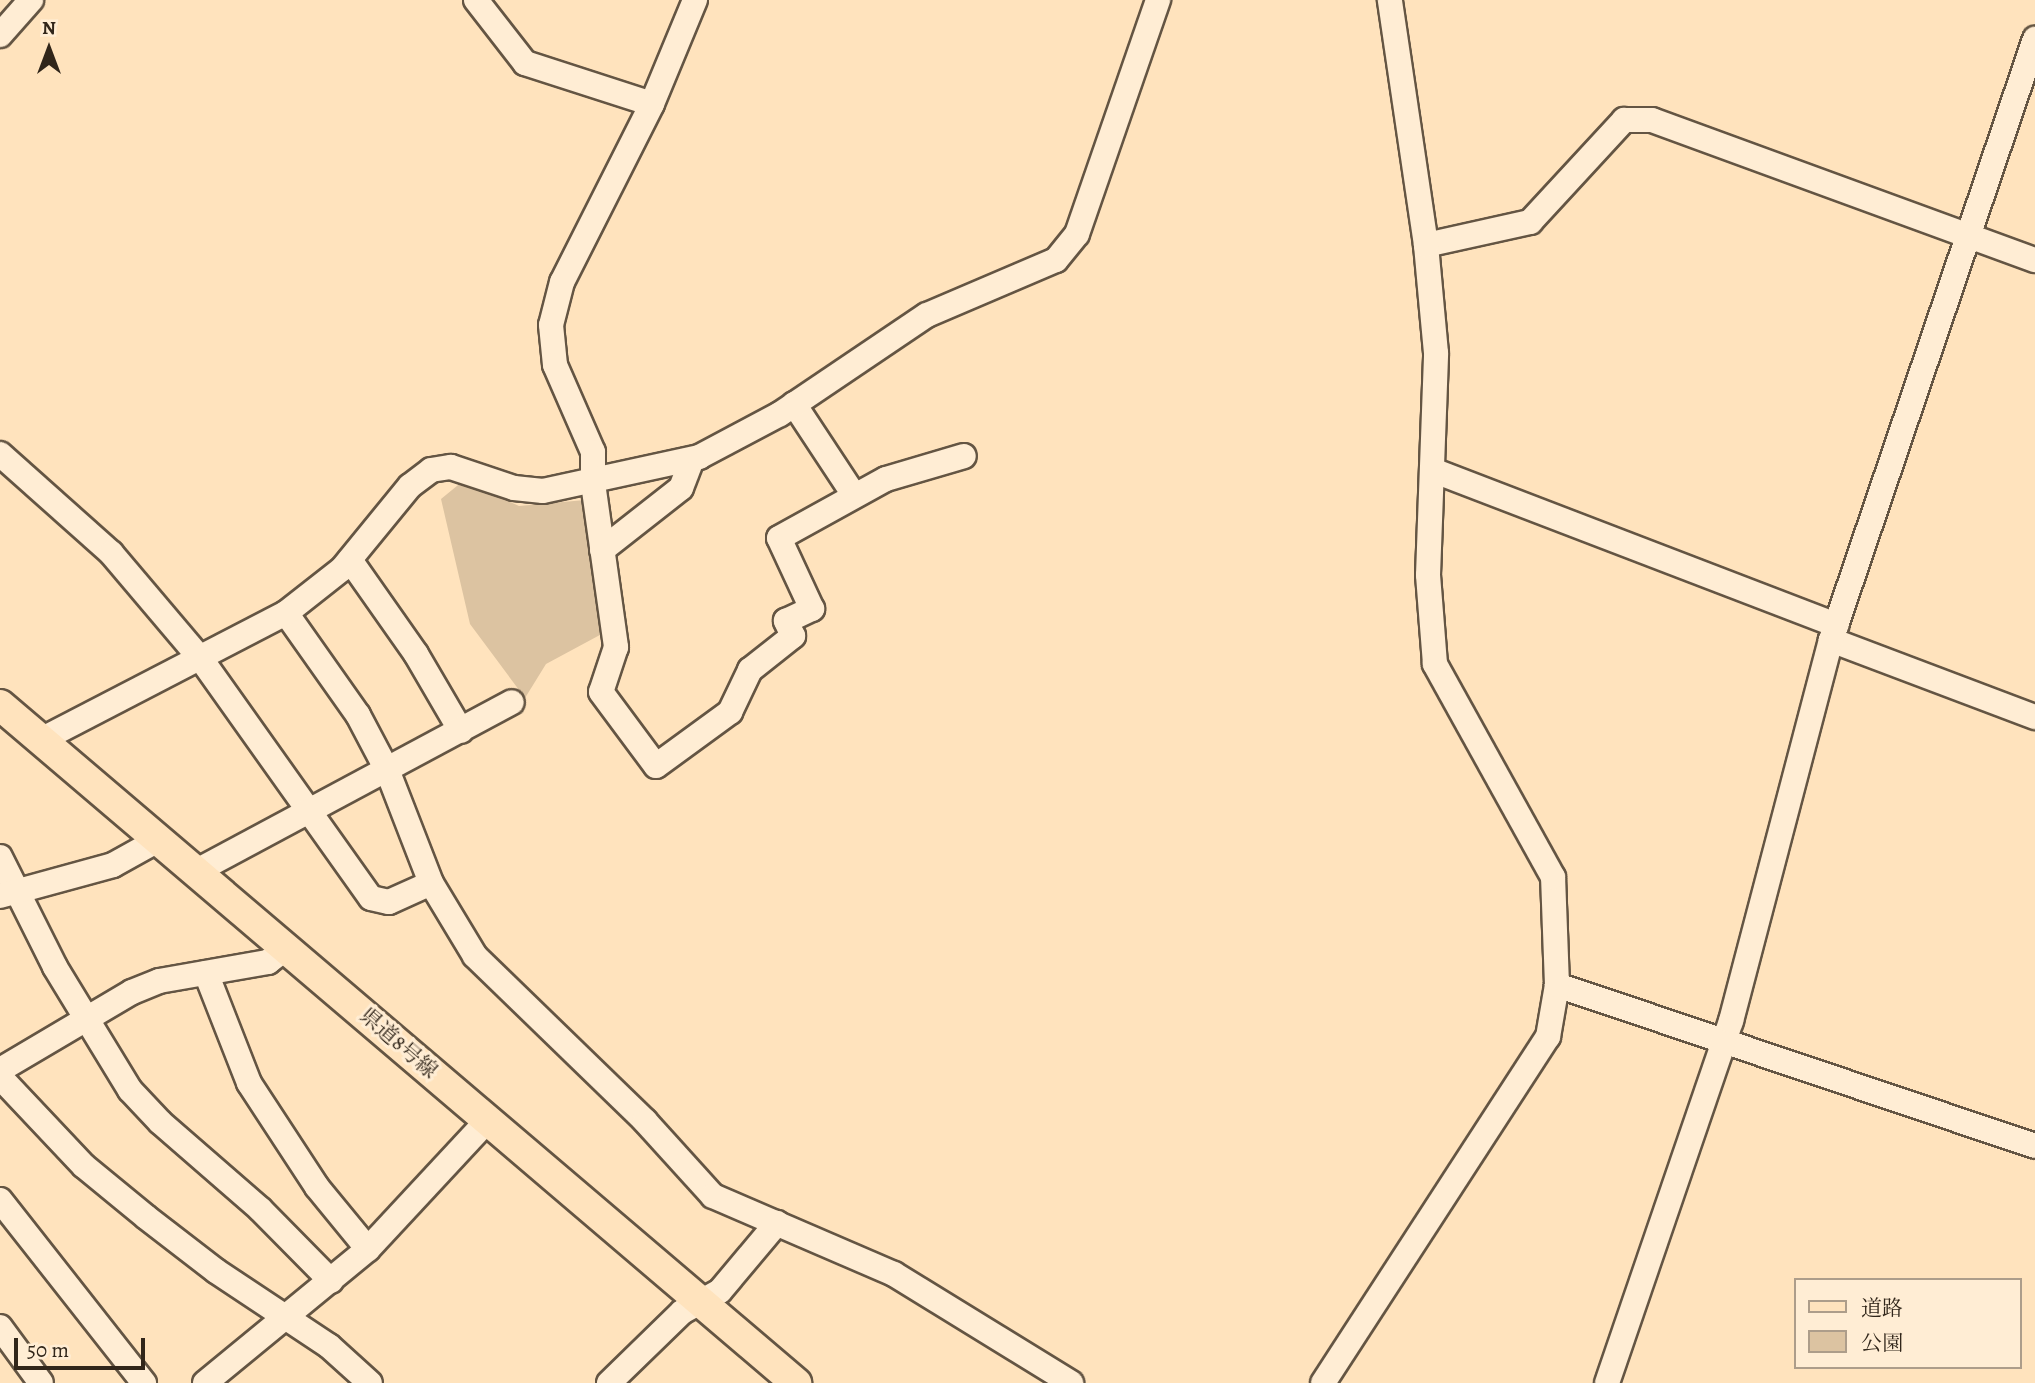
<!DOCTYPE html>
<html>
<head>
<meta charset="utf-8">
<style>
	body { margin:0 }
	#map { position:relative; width:2035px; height:1383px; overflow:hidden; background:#ffe3bd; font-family:Alegreya,"Noto Serif JP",serif }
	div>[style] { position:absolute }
	.green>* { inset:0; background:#dcc3a1 }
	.roads { filter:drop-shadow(2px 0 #645543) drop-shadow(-2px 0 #645543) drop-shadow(0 2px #645543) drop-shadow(0 -2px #645543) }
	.minor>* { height:24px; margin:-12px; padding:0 12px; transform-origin:12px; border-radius:12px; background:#ffedd4 }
	.major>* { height:30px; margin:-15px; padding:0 15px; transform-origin:15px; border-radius:15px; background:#ffe3bd }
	span { translate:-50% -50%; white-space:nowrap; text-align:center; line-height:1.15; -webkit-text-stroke:6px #ffedd4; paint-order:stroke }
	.street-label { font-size:21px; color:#31261a }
	.legend { position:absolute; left:1794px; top:1278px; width:228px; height:91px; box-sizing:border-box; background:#ffedd4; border:2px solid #ad9d8a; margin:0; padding:9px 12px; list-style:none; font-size:21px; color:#31261a }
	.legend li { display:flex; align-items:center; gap:14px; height:35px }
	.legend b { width:35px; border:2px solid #ad9d8a }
	.north { position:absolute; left:14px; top:14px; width:70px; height:70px; -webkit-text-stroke:5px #ffedd4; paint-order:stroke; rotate:0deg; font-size:19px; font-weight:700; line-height:28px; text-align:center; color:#31261a }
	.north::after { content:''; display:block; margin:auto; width:24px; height:32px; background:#31261a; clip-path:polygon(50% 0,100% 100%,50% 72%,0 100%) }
	.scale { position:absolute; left:14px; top:1338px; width:131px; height:32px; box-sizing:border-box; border:4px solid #31261a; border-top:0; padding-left:9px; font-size:21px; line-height:24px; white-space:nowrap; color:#31261a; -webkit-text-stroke:5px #ffedd4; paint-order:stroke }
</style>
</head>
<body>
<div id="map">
	<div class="green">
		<div style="clip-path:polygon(463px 481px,519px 506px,585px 500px,611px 629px,546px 664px,525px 698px,470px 624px,441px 499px)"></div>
	</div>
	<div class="roads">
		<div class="minor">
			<div style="left:476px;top:0;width:80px;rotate:52.1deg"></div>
			<div style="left:525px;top:63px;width:133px;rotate:17.9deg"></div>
			<div style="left:695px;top:0;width:113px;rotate:112.5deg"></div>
			<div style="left:652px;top:104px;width:199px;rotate:116.8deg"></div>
			<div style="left:562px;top:282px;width:44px;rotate:104.3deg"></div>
			<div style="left:551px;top:325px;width:40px;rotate:84.3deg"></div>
			<div style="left:555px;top:365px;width:95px;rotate:66.4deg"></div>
			<div style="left:593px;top:452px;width:31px;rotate:90deg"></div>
			<div style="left:593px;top:483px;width:166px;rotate:82deg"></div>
			<div style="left:616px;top:647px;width:47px;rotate:108.4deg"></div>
			<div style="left:601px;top:692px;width:92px;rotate:53.4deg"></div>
			<div style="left:656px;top:766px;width:92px;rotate:-36.1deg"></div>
			<div style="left:730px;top:712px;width:47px;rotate:-64.5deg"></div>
			<div style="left:750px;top:670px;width:55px;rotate:-38.3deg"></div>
			<div style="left:793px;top:636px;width:17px;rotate:-115deg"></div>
			<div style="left:786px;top:621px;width:29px;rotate:-25deg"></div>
			<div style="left:812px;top:609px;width:78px;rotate:-114.9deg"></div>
			<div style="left:779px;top:538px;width:122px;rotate:-28.9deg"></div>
			<div style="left:886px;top:479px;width:81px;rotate:-16.4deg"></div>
			<div style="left:0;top:35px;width:47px;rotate:-48.5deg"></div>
			<div style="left:1426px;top:245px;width:107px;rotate:-12.5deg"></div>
			<div style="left:1530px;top:222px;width:139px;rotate:-47.3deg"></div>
			<div style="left:1624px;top:120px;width:28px"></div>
			<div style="left:1652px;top:120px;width:408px;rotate:20.1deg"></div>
			<div style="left:794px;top:404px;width:109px;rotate:56.6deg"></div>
			<div style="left:0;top:454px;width:149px;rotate:41.7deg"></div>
			<div style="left:111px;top:553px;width:139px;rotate:49.7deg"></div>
			<div style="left:201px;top:659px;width:293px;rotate:54.6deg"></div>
			<div style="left:371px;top:898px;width:18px;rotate:13deg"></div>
			<div style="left:389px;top:902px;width:46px;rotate:-24.3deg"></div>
			<div style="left:1435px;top:471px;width:430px;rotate:21deg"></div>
			<div style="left:602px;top:550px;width:100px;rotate:-38.1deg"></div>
			<div style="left:681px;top:488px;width:30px;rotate:-69deg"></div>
			<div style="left:350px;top:560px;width:115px;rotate:54.9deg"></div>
			<div style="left:416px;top:654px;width:89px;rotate:59.7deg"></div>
			<div style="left:286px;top:613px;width:125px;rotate:54.8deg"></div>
			<div style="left:358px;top:715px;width:64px;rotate:62.2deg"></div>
			<div style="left:388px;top:772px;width:119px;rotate:68.8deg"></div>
			<div style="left:431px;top:883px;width:85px;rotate:58.9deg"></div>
			<div style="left:475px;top:956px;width:237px;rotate:44.1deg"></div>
			<div style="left:645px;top:1121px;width:101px;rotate:47.8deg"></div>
			<div style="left:713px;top:1196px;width:197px;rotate:23.3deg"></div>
			<div style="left:894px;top:1274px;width:208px;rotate:31.6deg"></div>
			<div style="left:1831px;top:640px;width:218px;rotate:20.7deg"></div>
			<div style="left:41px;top:740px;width:276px;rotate:-27.4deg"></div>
			<div style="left:286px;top:613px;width:71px;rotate:-38.2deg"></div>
			<div style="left:342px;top:569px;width:107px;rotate:-50.7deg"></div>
			<div style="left:410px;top:486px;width:26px;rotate:-37deg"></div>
			<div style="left:431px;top:470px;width:20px;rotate:-9deg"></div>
			<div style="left:451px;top:467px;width:66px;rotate:18.4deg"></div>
			<div style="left:514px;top:488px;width:29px;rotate:6deg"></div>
			<div style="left:543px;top:491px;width:160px;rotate:-12.3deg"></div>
			<div style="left:699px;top:457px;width:92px;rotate:-28deg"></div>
			<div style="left:780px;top:414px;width:177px;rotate:-34deg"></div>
			<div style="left:927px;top:315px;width:140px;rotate:-23.1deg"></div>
			<div style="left:1056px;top:260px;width:33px;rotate:-51deg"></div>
			<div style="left:1077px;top:234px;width:248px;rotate:-70.9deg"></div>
			<div style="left:0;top:857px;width:123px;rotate:63.4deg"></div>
			<div style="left:55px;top:967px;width:144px;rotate:58.6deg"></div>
			<div style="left:130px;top:1090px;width:44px;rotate:46.8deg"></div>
			<div style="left:160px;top:1122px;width:133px;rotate:41deg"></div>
			<div style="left:260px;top:1209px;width:101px;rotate:45.4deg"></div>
			<div style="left:197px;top:871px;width:357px;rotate:-28.2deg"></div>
			<div style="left:0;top:896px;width:117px;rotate:-15.3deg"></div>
			<div style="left:113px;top:865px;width:51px;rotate:-29.1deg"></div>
			<div style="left:206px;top:973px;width:118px;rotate:68.6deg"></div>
			<div style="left:249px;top:1083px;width:124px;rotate:56.8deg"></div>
			<div style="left:317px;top:1187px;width:80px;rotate:50.6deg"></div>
			<div style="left:1557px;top:985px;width:504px;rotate:18.61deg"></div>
			<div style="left:0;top:1070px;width:153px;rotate:-30.6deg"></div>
			<div style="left:132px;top:992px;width:29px;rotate:-22deg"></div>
			<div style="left:159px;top:981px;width:111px;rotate:-9.9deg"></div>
			<div style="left:268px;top:962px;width:24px;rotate:-38deg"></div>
			<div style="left:0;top:1077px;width:122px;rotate:46.7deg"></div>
			<div style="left:84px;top:1166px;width:80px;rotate:39.4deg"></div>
			<div style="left:146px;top:1217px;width:88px;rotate:37.6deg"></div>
			<div style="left:216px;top:1271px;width:136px;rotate:33.6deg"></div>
			<div style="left:329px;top:1346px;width:55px;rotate:42.1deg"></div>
			<div style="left:0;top:1200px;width:233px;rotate:51.8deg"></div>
			<div style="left:0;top:1327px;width:69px;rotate:53.8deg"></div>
			<div style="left:205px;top:1383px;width:211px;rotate:-39.4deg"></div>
			<div style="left:368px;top:1249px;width:176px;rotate:-47.1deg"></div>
			<div style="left:609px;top:1383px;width:102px;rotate:-44.2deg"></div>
			<div style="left:682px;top:1312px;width:43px;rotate:-28.9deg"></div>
			<div style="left:720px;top:1291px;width:89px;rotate:-50deg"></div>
			<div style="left:1323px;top:1383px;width:413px;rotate:-57deg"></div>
			<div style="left:1548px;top:1037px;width:53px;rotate:-80.2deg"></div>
			<div style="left:1557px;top:985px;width:108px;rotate:-92.1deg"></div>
			<div style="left:1553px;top:877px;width:244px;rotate:-119deg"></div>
			<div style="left:1435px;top:664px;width:89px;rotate:-94.5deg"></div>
			<div style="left:1428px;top:575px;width:222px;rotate:-87.9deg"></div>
			<div style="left:1436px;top:353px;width:108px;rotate:-95.3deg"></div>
			<div style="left:1426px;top:245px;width:248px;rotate:-98.4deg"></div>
			<div style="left:1607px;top:1383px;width:383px;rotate:-71.1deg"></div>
			<div style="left:1731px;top:1021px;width:394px;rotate:-75.3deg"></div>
			<div style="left:1831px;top:640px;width:635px;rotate:-71.25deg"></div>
		</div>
		<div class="major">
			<div style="left:0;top:705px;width:1046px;rotate:40.42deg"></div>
		</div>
	</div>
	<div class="street-label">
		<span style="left:399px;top:1043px;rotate:41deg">県道8号線</span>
	</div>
	<ul class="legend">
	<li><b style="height:9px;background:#ffe3bd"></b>道路</li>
	<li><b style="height:19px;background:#dcc3a1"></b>公園</li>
	</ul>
	<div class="north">N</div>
	<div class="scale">50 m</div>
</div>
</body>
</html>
